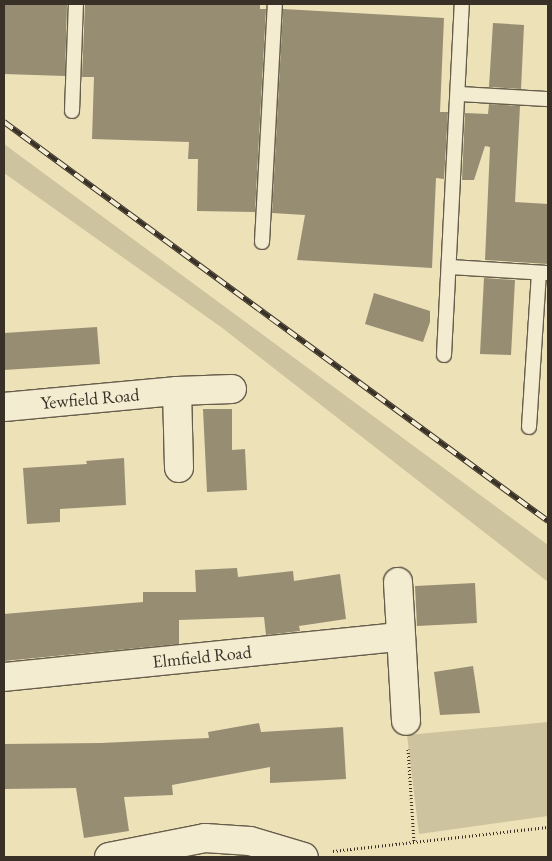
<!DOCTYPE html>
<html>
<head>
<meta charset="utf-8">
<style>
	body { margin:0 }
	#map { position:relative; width:552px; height:861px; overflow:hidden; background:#ede1b8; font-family:"EB Garamond",serif }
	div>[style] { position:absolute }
	.green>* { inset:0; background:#cec39f }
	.building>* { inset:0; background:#978d72 }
	.path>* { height:3px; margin-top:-1.5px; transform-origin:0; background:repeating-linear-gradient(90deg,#393127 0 1px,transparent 0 3.5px) }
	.roads { filter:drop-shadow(1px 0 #665d4b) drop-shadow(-1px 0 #665d4b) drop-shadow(0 1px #665d4b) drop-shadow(0 -1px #665d4b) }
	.lane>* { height:14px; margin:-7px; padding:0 7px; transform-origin:7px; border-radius:7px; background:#f3ecd1 }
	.street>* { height:28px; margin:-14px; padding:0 14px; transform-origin:14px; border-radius:14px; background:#f3ecd1 }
	.rail>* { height:5.5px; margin-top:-2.75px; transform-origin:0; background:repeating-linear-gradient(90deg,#f3ecd1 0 11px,#393127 0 22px); box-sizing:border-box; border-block:1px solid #393127 }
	span { translate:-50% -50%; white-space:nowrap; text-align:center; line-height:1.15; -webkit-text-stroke:5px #f3ecd1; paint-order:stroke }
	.street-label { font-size:18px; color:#393127 }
	.frame { position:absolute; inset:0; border:5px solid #393127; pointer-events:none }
</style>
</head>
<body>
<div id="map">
	<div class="green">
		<div style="clip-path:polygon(4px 144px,548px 545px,548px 582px,221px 327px,4px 173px)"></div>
		<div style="clip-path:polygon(548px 722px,548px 816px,419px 834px,407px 735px)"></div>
	</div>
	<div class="building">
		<div style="clip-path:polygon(4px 4px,67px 4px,65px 76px,4px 74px)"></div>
		<div style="clip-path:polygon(85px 4px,260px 4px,260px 9px,266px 9px,255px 212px,197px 211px,198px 159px,188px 159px,189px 142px,92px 139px,94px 77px,82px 77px)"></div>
		<div style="clip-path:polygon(283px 9px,444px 18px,440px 112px,448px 112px,444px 179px,436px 178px,432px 268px,297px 260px,305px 215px,272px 213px)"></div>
		<div style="clip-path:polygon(493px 23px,524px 25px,521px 89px,489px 87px)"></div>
		<div style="clip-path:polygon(489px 104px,520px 106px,515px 202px,548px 204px,548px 264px,485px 260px,490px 147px,485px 146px,474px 180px,462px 180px,465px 113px,488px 114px)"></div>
		<div style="clip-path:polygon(484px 278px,515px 280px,511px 355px,480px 354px)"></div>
		<div style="clip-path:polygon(374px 293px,430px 311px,430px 322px,423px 342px,365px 324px)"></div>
		<div style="clip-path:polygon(97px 327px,100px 364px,4px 370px,4px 333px)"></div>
		<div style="clip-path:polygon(203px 409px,232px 409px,232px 450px,245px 449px,247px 490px,207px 492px)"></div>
		<div style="clip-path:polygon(124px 458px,126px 505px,60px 509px,60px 522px,27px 524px,23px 468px,87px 464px,86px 461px)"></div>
		<div style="clip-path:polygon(237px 568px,238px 577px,293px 571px,294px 581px,340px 574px,346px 619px,299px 626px,300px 631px,266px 635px,264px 617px,179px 620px,179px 644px,4px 661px,4px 614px,143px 602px,143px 592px,196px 592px,195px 570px)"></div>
		<div style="clip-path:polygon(475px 583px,477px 623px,417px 626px,415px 586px)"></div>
		<div style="clip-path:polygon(473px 666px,480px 713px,440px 715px,434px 672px)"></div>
		<div style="clip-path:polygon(259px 723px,261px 732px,343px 727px,346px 779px,270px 783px,270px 767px,172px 785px,173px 795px,124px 797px,129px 831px,84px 838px,76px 788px,4px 789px,4px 744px,101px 743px,209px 738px,208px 732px)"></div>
	</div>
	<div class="path">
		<div style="left:408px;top:749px;width:92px;rotate:86.3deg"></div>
		<div style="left:333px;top:851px;width:216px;rotate:-6.4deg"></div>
	</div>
	<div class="roads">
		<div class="lane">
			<div style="left:458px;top:94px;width:90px;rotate:3.2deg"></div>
			<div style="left:72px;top:111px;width:107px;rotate:-87.9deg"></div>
			<div style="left:262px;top:242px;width:238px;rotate:-86.9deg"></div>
			<div style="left:449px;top:267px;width:99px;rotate:3.5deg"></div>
			<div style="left:444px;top:355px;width:351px;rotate:-87.1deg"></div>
			<div style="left:529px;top:427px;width:154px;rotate:-86.3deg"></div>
		</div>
		<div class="street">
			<div style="left:177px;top:391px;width:77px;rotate:88.5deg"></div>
			<div style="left:4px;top:407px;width:174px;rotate:-5.3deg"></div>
			<div style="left:177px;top:391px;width:55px;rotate:-2.1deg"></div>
			<div style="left:398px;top:582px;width:139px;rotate:86.7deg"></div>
			<div style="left:4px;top:677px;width:398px;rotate:-5.8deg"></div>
			<div style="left:109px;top:857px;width:98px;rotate:-11.2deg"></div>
			<div style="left:205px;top:838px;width:45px;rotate:3.8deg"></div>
			<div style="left:250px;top:841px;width:56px;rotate:16.5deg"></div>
		</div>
	</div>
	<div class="rail">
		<div style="left:4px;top:122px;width:675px;rotate:36.26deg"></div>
	</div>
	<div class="street-label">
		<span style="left:90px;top:399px;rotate:-5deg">Yewfield Road</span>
		<span style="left:202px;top:657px;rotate:-6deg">Elmfield Road</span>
	</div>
	<div class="frame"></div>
</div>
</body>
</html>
